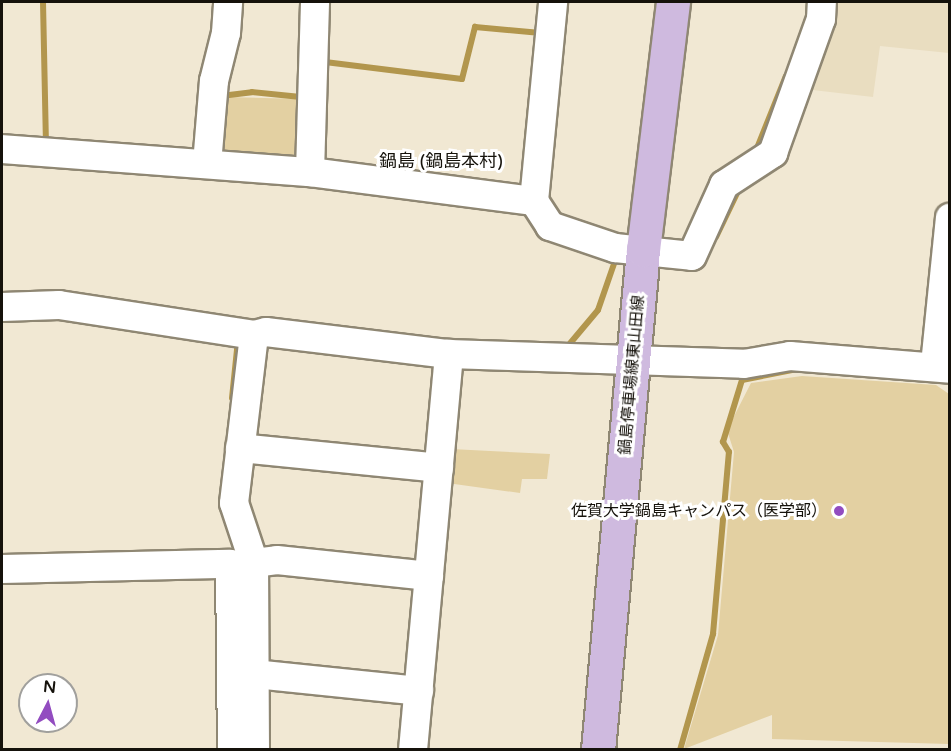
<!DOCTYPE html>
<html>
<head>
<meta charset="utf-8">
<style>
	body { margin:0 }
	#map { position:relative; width:951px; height:751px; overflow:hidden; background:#f1e8d3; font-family:"Varela Round","Noto Sans JP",sans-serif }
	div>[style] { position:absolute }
	.built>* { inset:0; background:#e9ddc0 }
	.green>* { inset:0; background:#e3d0a2 }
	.stream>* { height:6px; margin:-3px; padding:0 3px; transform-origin:3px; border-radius:3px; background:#b2964d }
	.roads { filter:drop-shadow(2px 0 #8f8773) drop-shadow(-2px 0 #8f8773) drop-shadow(0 2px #8f8773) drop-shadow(0 -2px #8f8773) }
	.minor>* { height:28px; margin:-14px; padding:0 14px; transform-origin:14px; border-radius:14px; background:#fff }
	.major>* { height:33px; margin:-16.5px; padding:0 16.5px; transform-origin:16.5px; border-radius:16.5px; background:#cfbadf }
	.dots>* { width:16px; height:16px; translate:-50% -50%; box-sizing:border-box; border:3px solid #fff; border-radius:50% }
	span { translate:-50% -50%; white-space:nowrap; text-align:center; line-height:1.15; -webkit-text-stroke:6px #fff; paint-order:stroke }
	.street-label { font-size:16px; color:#15120b }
	.poi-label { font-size:16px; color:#15120b }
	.right { translate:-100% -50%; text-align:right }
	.neighbourhood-label { font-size:18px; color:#15120b }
	.frame { position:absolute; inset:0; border:3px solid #15120b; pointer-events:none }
	.north { position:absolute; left:18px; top:673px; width:60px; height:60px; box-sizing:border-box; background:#fff; border:2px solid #a1a09d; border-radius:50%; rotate:6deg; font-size:16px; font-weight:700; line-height:24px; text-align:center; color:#15120b }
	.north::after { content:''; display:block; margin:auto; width:21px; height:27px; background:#924cc0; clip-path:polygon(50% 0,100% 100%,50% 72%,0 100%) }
</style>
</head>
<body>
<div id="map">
	<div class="built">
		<div style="clip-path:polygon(830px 2px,949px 2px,949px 53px,880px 46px,873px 97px,804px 89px)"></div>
	</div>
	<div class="green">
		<div style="clip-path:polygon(227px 97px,305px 99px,302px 166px,217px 159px)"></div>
		<div style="clip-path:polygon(802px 376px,936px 385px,949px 394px,949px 744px,772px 739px,772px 715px,684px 749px,718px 635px,734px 452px,727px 430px,751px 383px)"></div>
		<div style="clip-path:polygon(451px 449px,550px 454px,547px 479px,522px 479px,520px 493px,447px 483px)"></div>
	</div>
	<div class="stream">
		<div style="left:43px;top:2px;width:142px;rotate:88.8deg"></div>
		<div style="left:325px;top:62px;width:138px;rotate:7.1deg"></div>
		<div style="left:462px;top:79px;width:54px;rotate:-76deg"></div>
		<div style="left:475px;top:27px;width:66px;rotate:5.2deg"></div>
		<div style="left:221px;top:96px;width:31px;rotate:-7deg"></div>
		<div style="left:252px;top:92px;width:49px;rotate:5.8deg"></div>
		<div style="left:301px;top:97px;width:5px;rotate:-90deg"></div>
		<div style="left:755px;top:153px;width:83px;rotate:-68.1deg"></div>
		<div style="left:716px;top:237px;width:55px;rotate:-64.4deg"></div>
		<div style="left:567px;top:347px;width:48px;rotate:-50deg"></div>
		<div style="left:598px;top:310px;width:52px;rotate:-70.9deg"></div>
		<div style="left:232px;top:398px;width:58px;rotate:-84.1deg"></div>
		<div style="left:680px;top:750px;width:121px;rotate:-74.1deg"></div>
		<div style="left:713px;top:634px;width:183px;rotate:-85deg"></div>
		<div style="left:729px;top:452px;width:12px;rotate:-121deg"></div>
		<div style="left:723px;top:442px;width:65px;rotate:-73deg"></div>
		<div style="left:742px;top:380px;width:56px;rotate:-11.3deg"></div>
	</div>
	<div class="roads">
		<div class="minor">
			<div style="left:2px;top:149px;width:309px;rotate:4.3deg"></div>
			<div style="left:310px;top:172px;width:226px;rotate:7.4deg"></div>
			<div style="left:534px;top:201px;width:30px;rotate:57deg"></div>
			<div style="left:550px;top:226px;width:69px;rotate:18.7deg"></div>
			<div style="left:615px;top:248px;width:77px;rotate:5.9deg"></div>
			<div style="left:692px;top:256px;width:78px;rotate:-65.7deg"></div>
			<div style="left:724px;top:185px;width:59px;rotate:-33.1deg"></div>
			<div style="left:773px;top:153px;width:142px;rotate:-70.3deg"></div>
			<div style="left:821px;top:19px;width:17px;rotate:-87deg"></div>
			<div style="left:207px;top:164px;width:83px;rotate:-85.2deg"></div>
			<div style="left:214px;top:81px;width:49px;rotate:-76deg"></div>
			<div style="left:226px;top:33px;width:31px;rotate:-86deg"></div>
			<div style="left:310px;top:172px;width:170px;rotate:-88.3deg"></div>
			<div style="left:534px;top:201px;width:200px;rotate:-84.5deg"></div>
			<div style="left:2px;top:307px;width:57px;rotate:-2deg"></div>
			<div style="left:59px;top:305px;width:197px;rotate:8.7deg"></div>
			<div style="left:935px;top:365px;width:148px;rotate:-84.2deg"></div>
			<div style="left:240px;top:448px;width:200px;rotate:5.7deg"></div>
			<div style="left:254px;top:563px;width:23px;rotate:-7deg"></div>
			<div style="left:277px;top:560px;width:153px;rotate:6deg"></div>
			<div style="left:2px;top:569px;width:228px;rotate:-1.3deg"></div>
			<div style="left:230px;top:564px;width:186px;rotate:89.4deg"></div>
			<div style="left:255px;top:674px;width:165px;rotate:5.9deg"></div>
			<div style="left:255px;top:750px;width:187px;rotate:-90.3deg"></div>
			<div style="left:254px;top:563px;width:63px;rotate:-108.4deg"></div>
			<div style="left:234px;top:503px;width:169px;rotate:-83.2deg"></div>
			<div style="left:254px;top:335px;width:12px;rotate:-14deg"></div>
			<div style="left:266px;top:332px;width:184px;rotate:6.9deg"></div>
			<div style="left:449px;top:354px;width:295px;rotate:1.9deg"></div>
			<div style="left:744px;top:364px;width:47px;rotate:-9.9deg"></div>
			<div style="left:790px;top:356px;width:161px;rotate:4.6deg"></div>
			<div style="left:413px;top:750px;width:398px;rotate:-84.8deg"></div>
		</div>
		<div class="major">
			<div style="left:598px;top:750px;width:502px;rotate:-84.86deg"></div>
			<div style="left:643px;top:250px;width:250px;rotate:-83.1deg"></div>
		</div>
	</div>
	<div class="dots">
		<div style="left:839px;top:511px;background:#924cc0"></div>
	</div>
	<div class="street-label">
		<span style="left:632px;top:375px;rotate:-85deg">鍋島停車場線東山田線</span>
	</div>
	<div class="poi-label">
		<span class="right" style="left:827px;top:511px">佐賀大学鍋島キャンパス（医学部）</span>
	</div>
	<div class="neighbourhood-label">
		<span style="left:441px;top:161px">鍋島 (鍋島本村)</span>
	</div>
	<div class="frame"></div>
	<div class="north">N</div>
</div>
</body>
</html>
